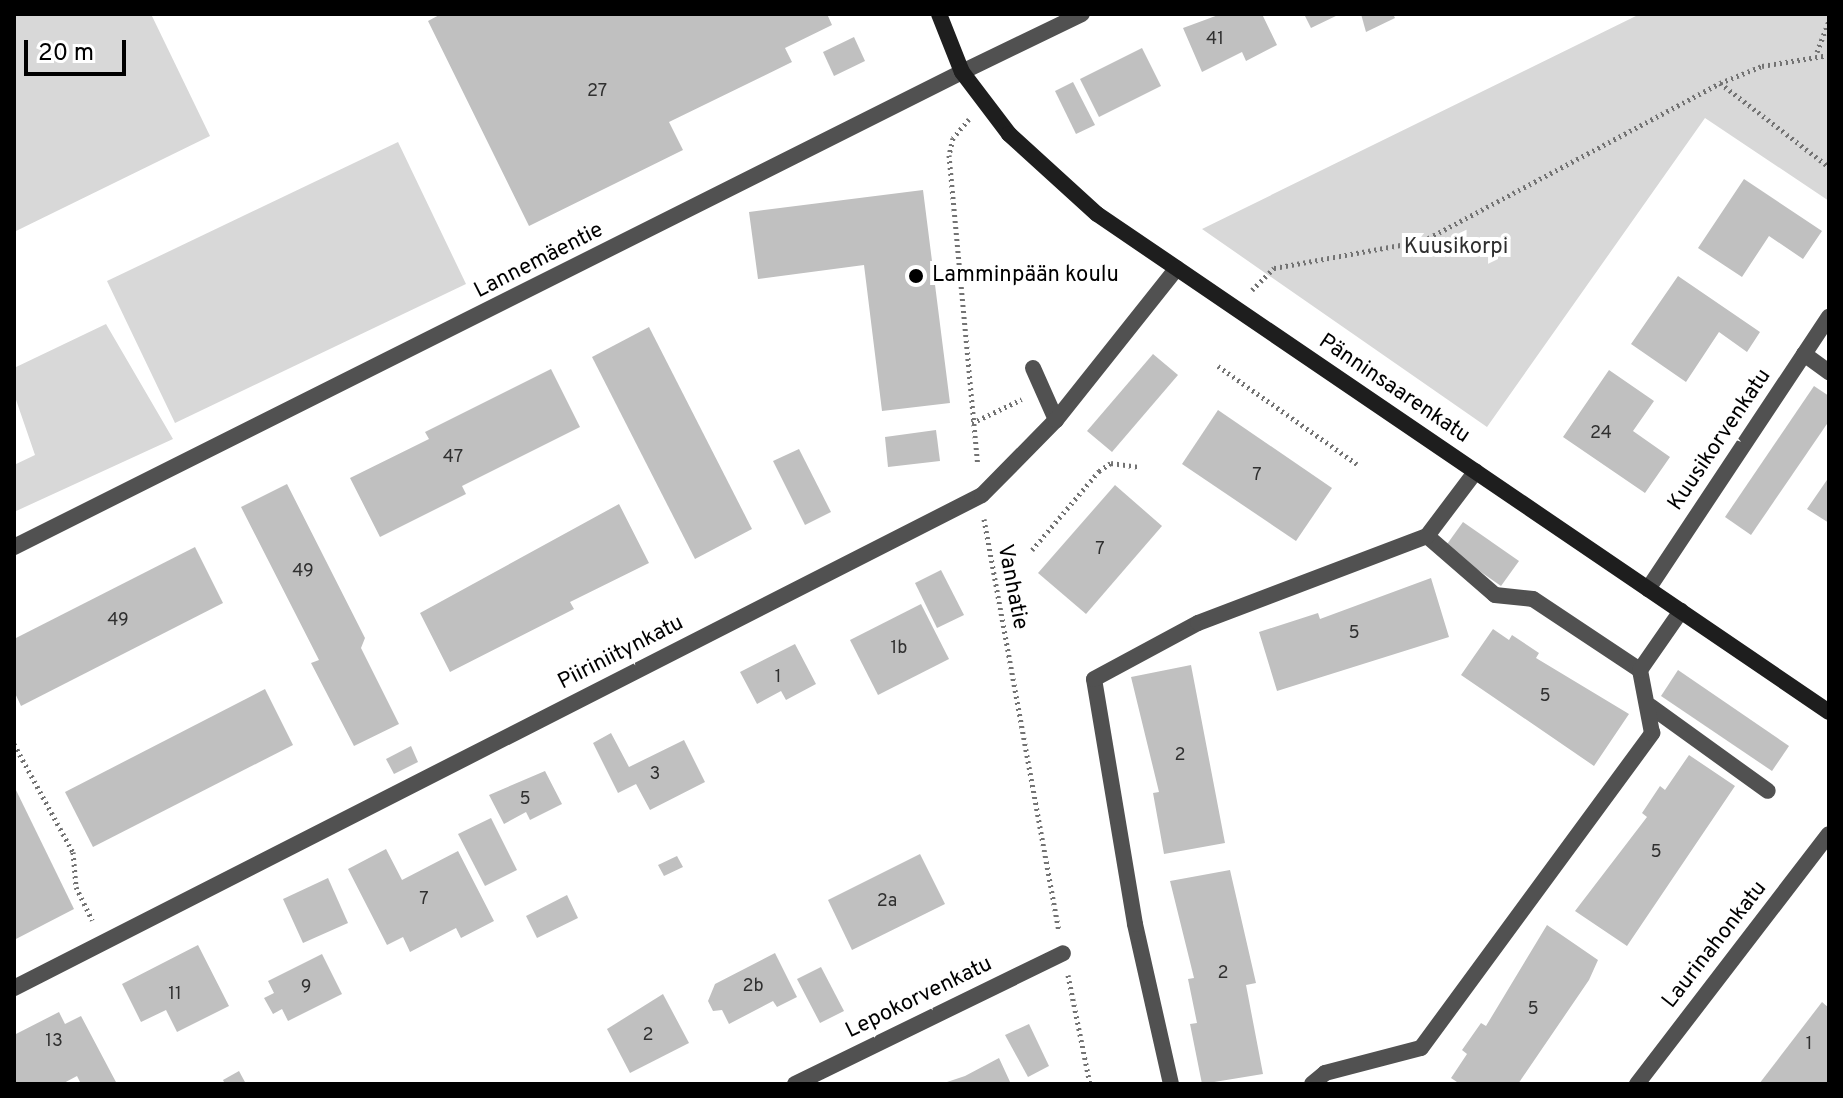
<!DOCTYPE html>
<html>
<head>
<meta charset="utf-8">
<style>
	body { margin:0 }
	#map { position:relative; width:1843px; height:1098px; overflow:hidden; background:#fff; font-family:Overpass,sans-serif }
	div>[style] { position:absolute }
	.green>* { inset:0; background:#d8d8d8 }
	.building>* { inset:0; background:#c0c0c0 }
	.path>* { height:5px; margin-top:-2.5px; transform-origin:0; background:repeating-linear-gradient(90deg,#737373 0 2px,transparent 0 6px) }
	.lane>* { height:16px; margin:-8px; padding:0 8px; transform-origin:8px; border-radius:8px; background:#515151 }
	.street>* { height:16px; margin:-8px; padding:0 8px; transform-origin:8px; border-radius:8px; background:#515151 }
	.secondary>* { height:16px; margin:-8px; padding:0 8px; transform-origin:8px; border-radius:8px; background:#1e1e1e }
	.dots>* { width:22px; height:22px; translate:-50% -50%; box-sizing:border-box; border:4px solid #fff; border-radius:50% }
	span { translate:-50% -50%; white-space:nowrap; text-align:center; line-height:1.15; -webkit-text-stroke:8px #fff; paint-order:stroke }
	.number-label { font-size:18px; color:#303030 }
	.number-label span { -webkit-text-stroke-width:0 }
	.park-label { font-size:22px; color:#2f2f2f }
	.street-label { font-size:22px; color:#000 }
	.poi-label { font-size:22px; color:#000 }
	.left { translate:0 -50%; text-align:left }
	.frame { position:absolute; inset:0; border:16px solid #000; pointer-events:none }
	.scale { position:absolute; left:24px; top:40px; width:102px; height:36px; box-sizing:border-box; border:4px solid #000; border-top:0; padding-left:10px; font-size:24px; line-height:28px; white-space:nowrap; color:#000; -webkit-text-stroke:6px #fff; paint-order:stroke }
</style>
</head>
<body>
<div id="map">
	<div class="green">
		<div style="clip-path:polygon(14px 14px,151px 14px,210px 136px,14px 232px)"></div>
		<div style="clip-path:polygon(1640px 14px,1829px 14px,1829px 201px,1705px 118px,1487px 427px,1202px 229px)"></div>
		<div style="clip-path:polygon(398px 142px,466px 284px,175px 423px,107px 281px)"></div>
		<div style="clip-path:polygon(106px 324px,173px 439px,14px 512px,14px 465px,35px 455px,14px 394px,14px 368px)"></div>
	</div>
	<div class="building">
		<div style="clip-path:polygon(441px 14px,827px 14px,832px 25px,785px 48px,792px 62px,669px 122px,683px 150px,529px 226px,428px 21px)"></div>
		<div style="clip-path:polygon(1221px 14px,1262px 14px,1277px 45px,1246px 61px,1242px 52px,1202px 72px,1183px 28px)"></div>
		<div style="clip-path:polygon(1304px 14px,1340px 14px,1311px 28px)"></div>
		<div style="clip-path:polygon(1361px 14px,1393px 14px,1395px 18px,1366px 32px)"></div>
		<div style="clip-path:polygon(854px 37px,865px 61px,834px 76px,823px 52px)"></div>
		<div style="clip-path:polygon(1142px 48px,1161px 86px,1099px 117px,1080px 79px)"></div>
		<div style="clip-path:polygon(1073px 82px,1095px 125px,1076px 134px,1055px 91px)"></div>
		<div style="clip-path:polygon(1744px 179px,1822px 231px,1803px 259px,1769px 236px,1742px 277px,1698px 248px)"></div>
		<div style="clip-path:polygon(923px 190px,950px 403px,882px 411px,864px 265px,758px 279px,749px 212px)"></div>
		<div style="clip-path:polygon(1678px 276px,1760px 332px,1747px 352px,1719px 332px,1686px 382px,1631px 344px)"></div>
		<div style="clip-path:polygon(649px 327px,752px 529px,695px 559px,592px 357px)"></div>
		<div style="clip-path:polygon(1153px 354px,1178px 375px,1112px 452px,1087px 431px)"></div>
		<div style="clip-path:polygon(551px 369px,580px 427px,462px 486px,466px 494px,380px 537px,350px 478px,429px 439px,425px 432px)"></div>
		<div style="clip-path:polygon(1609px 370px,1654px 401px,1633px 431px,1670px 457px,1645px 493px,1563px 437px)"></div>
		<div style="clip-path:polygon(1814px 386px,1829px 396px,1829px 421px,1751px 535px,1725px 517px)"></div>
		<div style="clip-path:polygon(1218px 410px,1332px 488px,1296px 541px,1182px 464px)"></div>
		<div style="clip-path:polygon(936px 430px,940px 461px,888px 467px,885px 437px)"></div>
		<div style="clip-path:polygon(799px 449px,831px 512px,805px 525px,773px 461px)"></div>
		<div style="clip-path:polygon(1829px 477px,1829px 523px,1807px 509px)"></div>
		<div style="clip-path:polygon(287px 484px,365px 638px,361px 648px,399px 724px,354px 746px,311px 663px,319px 660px,241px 507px)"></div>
		<div style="clip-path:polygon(1115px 485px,1162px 526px,1086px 614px,1038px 573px)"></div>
		<div style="clip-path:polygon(619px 504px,649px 563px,570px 602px,574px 609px,450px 672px,420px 613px)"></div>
		<div style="clip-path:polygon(1463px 522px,1519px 561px,1501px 586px,1445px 547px)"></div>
		<div style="clip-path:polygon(195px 547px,223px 603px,21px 706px,14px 691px,14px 639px)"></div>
		<div style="clip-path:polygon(941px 570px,964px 615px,937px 628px,915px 583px)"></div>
		<div style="clip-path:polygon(1431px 578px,1449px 637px,1277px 691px,1259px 632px,1318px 613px,1320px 619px)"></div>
		<div style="clip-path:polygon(921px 604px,949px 659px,878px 695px,850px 640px)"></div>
		<div style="clip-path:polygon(1493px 629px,1509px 640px,1512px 635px,1539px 653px,1536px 658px,1629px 714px,1594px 766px,1461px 675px)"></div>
		<div style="clip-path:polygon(795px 644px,816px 684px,786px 700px,781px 691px,757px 704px,740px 672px)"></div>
		<div style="clip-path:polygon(1191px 665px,1225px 843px,1164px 854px,1153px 793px,1159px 792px,1131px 677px)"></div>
		<div style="clip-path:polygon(1678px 670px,1789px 746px,1772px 771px,1661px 696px)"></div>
		<div style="clip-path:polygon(265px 689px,293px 745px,93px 847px,65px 792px)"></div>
		<div style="clip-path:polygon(611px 733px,629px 767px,684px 740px,705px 782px,650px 810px,636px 784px,618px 793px,593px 743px)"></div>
		<div style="clip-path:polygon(411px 746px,418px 762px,394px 774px,386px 759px)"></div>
		<div style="clip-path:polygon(1689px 755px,1735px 786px,1627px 946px,1575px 911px,1647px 817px,1642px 813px,1660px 786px,1665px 790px)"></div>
		<div style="clip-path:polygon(545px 771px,562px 804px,530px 820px,526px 812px,504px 824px,489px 795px)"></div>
		<div style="clip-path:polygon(14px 786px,74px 909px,14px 940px)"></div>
		<div style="clip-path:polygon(491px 818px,517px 870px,485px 886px,458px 834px)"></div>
		<div style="clip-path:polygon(386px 849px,402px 880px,458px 851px,494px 921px,461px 938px,456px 928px,410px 952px,403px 937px,387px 945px,348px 869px)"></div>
		<div style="clip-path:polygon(920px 854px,945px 904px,852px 950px,828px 900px)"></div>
		<div style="clip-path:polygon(677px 856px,683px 867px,664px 876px,658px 865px)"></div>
		<div style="clip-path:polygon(1230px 870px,1256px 983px,1246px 985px,1263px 1074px,1202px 1084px,1190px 1024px,1197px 1023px,1188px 979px,1194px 978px,1170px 881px)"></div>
		<div style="clip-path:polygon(328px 878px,348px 923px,303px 943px,283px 899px)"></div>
		<div style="clip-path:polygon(567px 895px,578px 918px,537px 938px,526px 916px)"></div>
		<div style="clip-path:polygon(1547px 925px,1598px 960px,1589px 980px,1518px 1084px,1460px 1084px,1451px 1078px,1467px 1054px,1462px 1050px,1481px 1023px,1486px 1026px)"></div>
		<div style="clip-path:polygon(198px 945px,229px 1006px,177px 1032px,166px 1010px,141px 1022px,122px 984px)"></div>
		<div style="clip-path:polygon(775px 953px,797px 997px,777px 1007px,773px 1001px,729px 1024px,722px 1010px,713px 1011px,708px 1001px,715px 984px)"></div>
		<div style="clip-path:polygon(322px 954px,342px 994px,288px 1021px,282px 1009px,273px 1014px,264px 998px,274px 993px,268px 981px)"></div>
		<div style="clip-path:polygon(821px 967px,844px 1011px,820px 1023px,797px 979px)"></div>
		<div style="clip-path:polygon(663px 994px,689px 1043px,630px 1073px,607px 1029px)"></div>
		<div style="clip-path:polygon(1822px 1002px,1829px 1008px,1827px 1084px,1759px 1084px)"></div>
		<div style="clip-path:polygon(59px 1012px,65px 1024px,81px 1016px,117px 1084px,81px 1084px,77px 1076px,62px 1084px,14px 1084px,14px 1035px)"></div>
		<div style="clip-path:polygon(1029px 1024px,1049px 1066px,1028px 1077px,1005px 1035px)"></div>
		<div style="clip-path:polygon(999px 1058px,1011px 1084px,941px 1084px,965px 1076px)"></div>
		<div style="clip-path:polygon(239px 1071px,246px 1084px,225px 1084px,223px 1080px)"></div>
	</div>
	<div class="path">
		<div style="left:1817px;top:52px;width:33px;rotate:-69deg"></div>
		<div style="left:1720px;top:83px;width:138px;rotate:37.6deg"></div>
		<div style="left:969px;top:119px;width:25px;rotate:130deg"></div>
		<div style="left:953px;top:138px;width:17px;rotate:103deg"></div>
		<div style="left:949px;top:155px;width:311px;rotate:84.7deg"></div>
		<div style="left:1252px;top:290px;width:31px;rotate:-45deg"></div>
		<div style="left:1274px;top:268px;width:151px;rotate:-10.3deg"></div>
		<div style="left:1423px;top:241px;width:336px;rotate:-28deg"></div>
		<div style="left:1720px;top:83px;width:45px;rotate:-22deg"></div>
		<div style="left:1762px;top:66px;width:68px;rotate:-9.3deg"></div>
		<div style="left:1218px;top:366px;width:170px;rotate:35.2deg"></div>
		<div style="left:972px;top:423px;width:55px;rotate:-25.6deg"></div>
		<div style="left:984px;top:519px;width:418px;rotate:79.7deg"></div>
		<div style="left:1032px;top:550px;width:104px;rotate:-49.7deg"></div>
		<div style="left:1099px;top:471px;width:14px;rotate:-34deg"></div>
		<div style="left:1111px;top:463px;width:28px;rotate:8deg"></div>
		<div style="left:14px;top:744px;width:123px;rotate:61.4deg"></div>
		<div style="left:73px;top:852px;width:35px;rotate:85deg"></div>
		<div style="left:76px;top:887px;width:37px;rotate:64deg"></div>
		<div style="left:1068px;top:975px;width:111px;rotate:78.6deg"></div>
	</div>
	<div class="lane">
		<div style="left:1804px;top:354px;width:31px;rotate:36deg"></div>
		<div style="left:1033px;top:368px;width:57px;rotate:66.1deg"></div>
		<div style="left:1427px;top:536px;width:90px;rotate:40.9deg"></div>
		<div style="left:1495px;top:595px;width:38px;rotate:6deg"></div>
		<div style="left:1533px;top:599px;width:128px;rotate:33.6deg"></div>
		<div style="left:14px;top:547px;width:1060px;rotate:-26.61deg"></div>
		<div style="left:1650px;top:706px;width:145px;rotate:35.8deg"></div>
		<div style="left:1171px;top:1084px;width:164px;rotate:-102.7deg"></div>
		<div style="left:1135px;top:924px;width:248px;rotate:-99.5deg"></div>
		<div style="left:1094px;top:679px;width:118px;rotate:-28.3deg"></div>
		<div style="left:1198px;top:623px;width:245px;rotate:-20.8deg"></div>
		<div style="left:1427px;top:536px;width:81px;rotate:-53deg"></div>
		<div style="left:1312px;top:1084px;width:17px;rotate:-40deg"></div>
		<div style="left:1325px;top:1073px;width:99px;rotate:-14.6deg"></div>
		<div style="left:1421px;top:1048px;width:391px;rotate:-53.7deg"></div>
		<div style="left:1652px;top:733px;width:64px;rotate:-100.8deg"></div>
		<div style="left:1640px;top:670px;width:72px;rotate:-55.2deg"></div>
	</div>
	<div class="street">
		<div style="left:962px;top:72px;width:133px;rotate:-25.8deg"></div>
		<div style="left:1648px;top:589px;width:327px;rotate:-56.4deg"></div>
		<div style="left:14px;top:988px;width:1086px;rotate:-26.99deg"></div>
		<div style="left:982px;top:495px;width:105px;rotate:-45.4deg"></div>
		<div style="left:1056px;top:420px;width:194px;rotate:-51.5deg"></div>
		<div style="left:795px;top:1084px;width:298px;rotate:-26deg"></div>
		<div style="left:1637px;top:1084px;width:315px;rotate:-52.5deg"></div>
	</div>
	<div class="secondary">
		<div style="left:939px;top:14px;width:62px;rotate:68.4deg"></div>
		<div style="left:962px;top:72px;width:78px;rotate:52.8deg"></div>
		<div style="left:1009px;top:134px;width:119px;rotate:42.3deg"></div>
		<div style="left:1097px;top:214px;width:885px;rotate:34.23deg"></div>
	</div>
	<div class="dots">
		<div style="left:916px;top:276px;background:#000"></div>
	</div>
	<div class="number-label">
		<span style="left:1215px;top:40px">41</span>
		<span style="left:597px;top:92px">27</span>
		<span style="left:1601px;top:434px">24</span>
		<span style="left:453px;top:458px">47</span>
		<span style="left:1257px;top:476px">7</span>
		<span style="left:1100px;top:550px">7</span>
		<span style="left:303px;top:572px">49</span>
		<span style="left:118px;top:621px">49</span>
		<span style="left:1354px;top:634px">5</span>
		<span style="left:899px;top:649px">1b</span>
		<span style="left:778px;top:678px">1</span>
		<span style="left:1545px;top:697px">5</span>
		<span style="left:1180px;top:756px">2</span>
		<span style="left:655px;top:775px">3</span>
		<span style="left:525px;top:800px">5</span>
		<span style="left:1656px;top:853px">5</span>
		<span style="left:424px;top:900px">7</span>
		<span style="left:887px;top:902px">2a</span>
		<span style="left:1223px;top:974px">2</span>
		<span style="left:753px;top:987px">2b</span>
		<span style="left:306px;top:988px">9</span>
		<span style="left:175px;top:995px">11</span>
		<span style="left:1533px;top:1010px">5</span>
		<span style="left:648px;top:1036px">2</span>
		<span style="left:54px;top:1042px">13</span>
		<span style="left:1809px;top:1045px">1</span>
	</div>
	<div class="park-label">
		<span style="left:1456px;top:248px">Kuusikorpi</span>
	</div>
	<div class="street-label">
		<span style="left:539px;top:261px;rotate:-27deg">Lannemäentie</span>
		<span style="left:1394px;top:389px;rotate:34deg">Pänninsaarenkatu</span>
		<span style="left:1720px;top:440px;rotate:-56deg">Kuusikorvenkatu</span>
		<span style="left:1012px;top:587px;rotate:79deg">Vanhatie</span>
		<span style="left:621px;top:653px;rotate:-27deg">Piiriniitynkatu</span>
		<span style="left:1715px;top:945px;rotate:-52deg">Laurinahonkatu</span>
		<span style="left:919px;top:998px;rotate:-26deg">Lepokorvenkatu</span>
	</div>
	<div class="poi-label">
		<span class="left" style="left:932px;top:276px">Lamminpään koulu</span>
	</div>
	<div class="frame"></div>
	<div class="scale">20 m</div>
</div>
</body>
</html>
